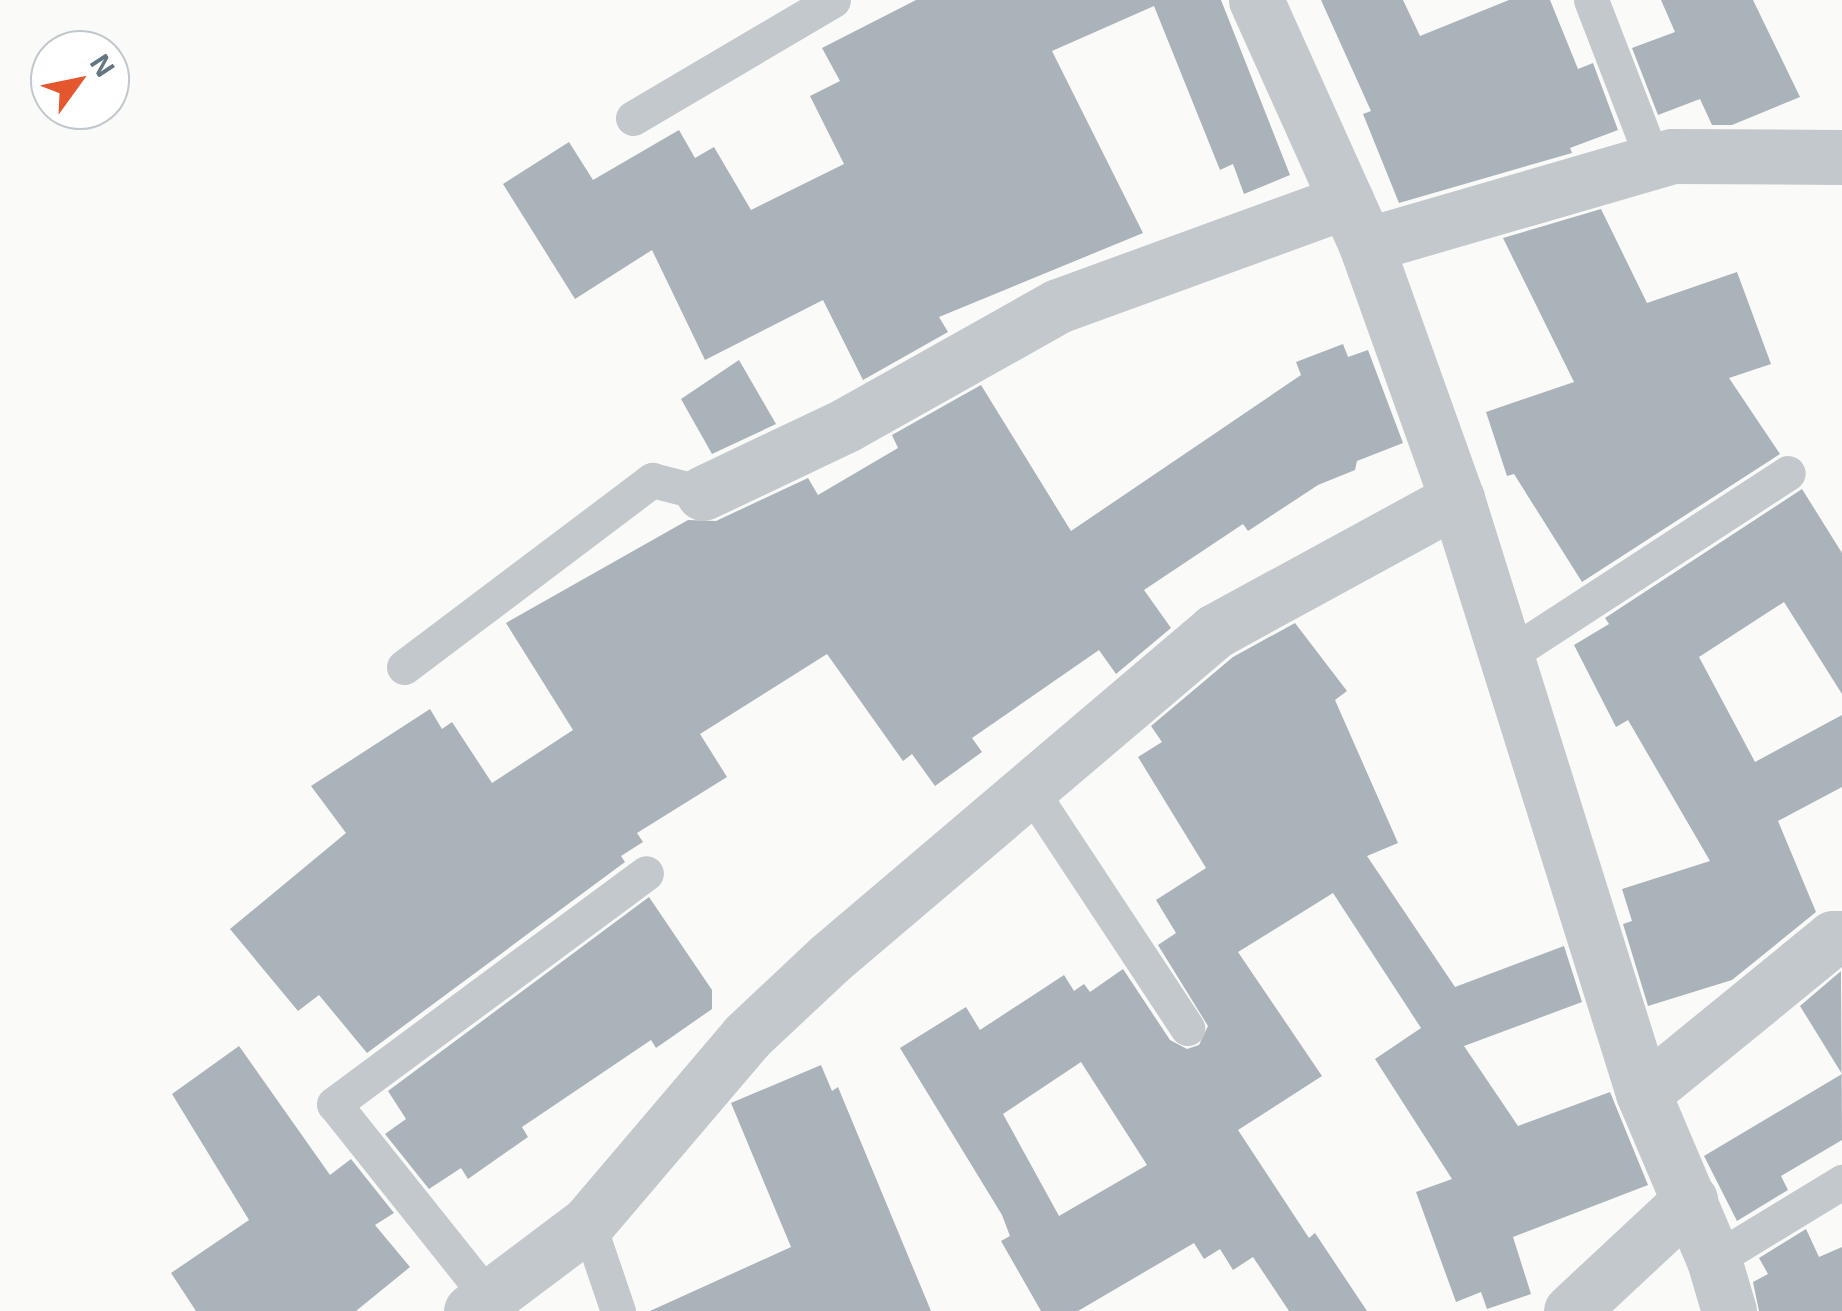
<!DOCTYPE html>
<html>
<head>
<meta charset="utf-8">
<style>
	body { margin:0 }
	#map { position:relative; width:1842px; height:1311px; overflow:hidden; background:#fafaf8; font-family:"Exo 2",sans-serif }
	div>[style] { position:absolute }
	.building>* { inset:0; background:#aab3b9 }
	.lane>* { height:35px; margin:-17.5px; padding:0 17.5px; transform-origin:17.5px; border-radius:17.5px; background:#c3c8cc }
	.street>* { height:55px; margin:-27.5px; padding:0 27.5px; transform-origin:27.5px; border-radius:27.5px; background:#c3c8cc }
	span { translate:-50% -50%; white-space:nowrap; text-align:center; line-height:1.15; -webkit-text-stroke:10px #fff; paint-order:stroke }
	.north { position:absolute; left:30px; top:30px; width:100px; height:100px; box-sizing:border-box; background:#fff; border:2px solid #c1c8cd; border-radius:50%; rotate:57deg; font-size:28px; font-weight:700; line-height:40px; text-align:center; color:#657683 }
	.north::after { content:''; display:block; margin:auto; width:35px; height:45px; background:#e4572e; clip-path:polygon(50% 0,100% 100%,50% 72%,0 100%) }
</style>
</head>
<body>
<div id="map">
	<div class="building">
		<div style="clip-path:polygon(916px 0,1221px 0,1290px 175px,1244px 194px,1233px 164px,1220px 170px,1154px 6px,1052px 51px,1143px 233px,939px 317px,948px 332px,863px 380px,823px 300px,705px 360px,652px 250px,575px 299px,503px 184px,569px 142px,593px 180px,679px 130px,695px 158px,714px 147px,751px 210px,844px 164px,810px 96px,840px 81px,822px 48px)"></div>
		<div style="clip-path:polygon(1321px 0,1403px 0,1420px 36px,1509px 0,1550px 0,1578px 69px,1593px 63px,1618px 130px,1570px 148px,1572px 153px,1399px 203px,1363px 114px,1371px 111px)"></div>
		<div style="clip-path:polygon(1661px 0,1753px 0,1800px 97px,1732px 125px,1712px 125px,1700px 99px,1658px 115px,1632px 48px,1675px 32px)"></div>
		<div style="clip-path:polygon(1601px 209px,1647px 303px,1737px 272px,1771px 364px,1729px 378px,1780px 454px,1582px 582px,1514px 474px,1507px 476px,1486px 412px,1574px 382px,1503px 238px)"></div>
		<div style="clip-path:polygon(1343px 344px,1348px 357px,1368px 350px,1403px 443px,1357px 461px,1355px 470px,1318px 485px,1248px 531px,1243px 524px,1144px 590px,1171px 628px,1116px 674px,1099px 650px,972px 738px,982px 752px,935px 786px,912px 754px,903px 761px,827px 654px,700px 734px,727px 777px,637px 833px,643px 842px,621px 856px,625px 862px,367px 1053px,319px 995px,298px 1011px,230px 929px,346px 833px,311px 786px,430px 709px,442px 729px,452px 722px,492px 783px,573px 730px,506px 623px,688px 520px,716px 521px,808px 478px,818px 495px,898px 448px,892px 435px,981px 385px,1071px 531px,1301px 375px,1296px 362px)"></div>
		<div style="clip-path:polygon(739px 360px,776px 424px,712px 454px,681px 399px)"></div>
		<div style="clip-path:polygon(1802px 489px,1842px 553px,1842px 694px,1784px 602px,1699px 657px,1755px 762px,1842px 715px,1842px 787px,1778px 821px,1816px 912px,1732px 980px,1648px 1006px,1623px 924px,1632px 921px,1622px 889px,1710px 861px,1628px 720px,1616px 727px,1574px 645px,1609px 624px,1605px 618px)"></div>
		<div style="clip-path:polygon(evenodd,1295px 623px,1347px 691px,1335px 700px,1398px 843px,1367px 856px,1455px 987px,1564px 946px,1582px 1002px,1464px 1046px,1518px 1126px,1610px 1092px,1648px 1185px,1513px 1237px,1531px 1294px,1487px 1309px,1481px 1292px,1456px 1302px,1416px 1192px,1452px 1179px,1375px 1059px,1421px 1028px,1333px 893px,1238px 952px,1322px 1076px,1238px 1130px,1309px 1238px,1315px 1233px,1367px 1311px,1289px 1311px,1253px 1257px,1233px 1270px,1220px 1249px,1204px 1259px,1194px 1243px,1078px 1311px,1041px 1311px,1001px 1241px,1010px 1236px,1002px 1215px,900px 1048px,966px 1007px,980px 1030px,1064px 975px,1074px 991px,1084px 984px,1090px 992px,1123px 969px,1170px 1040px,1187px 1049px,1199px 1045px,1208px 1026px,1158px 945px,1176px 933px,1156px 900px,1206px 868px,1138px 757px,1162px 742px,1151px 726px,1233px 657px,1295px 623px,1081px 1062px,1147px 1165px,1059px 1216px,1003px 1114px,1081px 1062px)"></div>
		<div style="clip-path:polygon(649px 897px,712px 990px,712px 1009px,656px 1048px,651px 1040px,522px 1127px,528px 1137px,468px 1179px,461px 1168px,429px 1189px,385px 1134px,406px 1119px,388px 1091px)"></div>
		<div style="clip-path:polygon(1841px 971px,1842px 1140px,1781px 1176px,1788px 1190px,1737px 1221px,1704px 1156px,1842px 1074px,1800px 1006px)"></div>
		<div style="clip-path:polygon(239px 1046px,330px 1175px,351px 1159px,394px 1213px,375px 1225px,410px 1267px,356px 1311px,196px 1311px,171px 1273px,249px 1220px,172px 1094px)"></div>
		<div style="clip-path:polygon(821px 1065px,832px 1091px,838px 1087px,931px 1311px,650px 1311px,791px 1247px,731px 1103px)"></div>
		<div style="clip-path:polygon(1806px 1229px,1819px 1257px,1842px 1247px,1842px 1311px,1759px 1311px,1753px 1282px,1768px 1274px,1759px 1258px)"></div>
	</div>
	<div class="lane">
		<div style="left:1591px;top:0;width:173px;rotate:68.9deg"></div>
		<div style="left:633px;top:118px;width:232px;rotate:-30.5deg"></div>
		<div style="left:1507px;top:656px;width:335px;rotate:-33.1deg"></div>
		<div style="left:404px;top:667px;width:311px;rotate:-37deg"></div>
		<div style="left:652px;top:480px;width:53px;rotate:14.3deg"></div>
		<div style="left:1031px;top:791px;width:284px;rotate:56.6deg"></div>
		<div style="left:588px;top:1223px;width:93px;rotate:71.2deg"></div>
		<div style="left:1714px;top:1260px;width:150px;rotate:-31.4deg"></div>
		<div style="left:489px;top:1298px;width:248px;rotate:-128.6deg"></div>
		<div style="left:334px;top:1104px;width:388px;rotate:-36.5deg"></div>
	</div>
	<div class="street">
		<div style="left:1256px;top:0;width:269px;rotate:65.8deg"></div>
		<div style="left:1366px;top:245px;width:270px;rotate:70.3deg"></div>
		<div style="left:1457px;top:499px;width:622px;rotate:72.61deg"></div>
		<div style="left:1643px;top:1093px;width:181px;rotate:67deg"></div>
		<div style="left:1714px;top:1260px;width:53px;rotate:73.6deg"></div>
		<div style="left:1366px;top:245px;width:319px;rotate:-16.2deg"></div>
		<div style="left:1672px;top:156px;width:170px;rotate:0.3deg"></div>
		<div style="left:703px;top:493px;width:158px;rotate:-25.4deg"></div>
		<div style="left:846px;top:425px;width:243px;rotate:-29.3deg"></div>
		<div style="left:1058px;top:306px;width:307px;rotate:-20deg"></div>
		<div style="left:1643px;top:1093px;width:245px;rotate:-39.2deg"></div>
		<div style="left:1833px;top:938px;width:9px"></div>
		<div style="left:471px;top:1311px;width:146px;rotate:-36.9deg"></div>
		<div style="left:588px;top:1223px;width:245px;rotate:-49.6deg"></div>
		<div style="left:747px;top:1036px;width:112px;rotate:-43.2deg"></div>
		<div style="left:829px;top:959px;width:507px;rotate:-40.36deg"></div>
		<div style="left:1215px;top:631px;width:276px;rotate:-28.6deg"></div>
		<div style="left:1571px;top:1311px;width:163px;rotate:-43deg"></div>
	</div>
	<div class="north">N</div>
</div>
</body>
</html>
